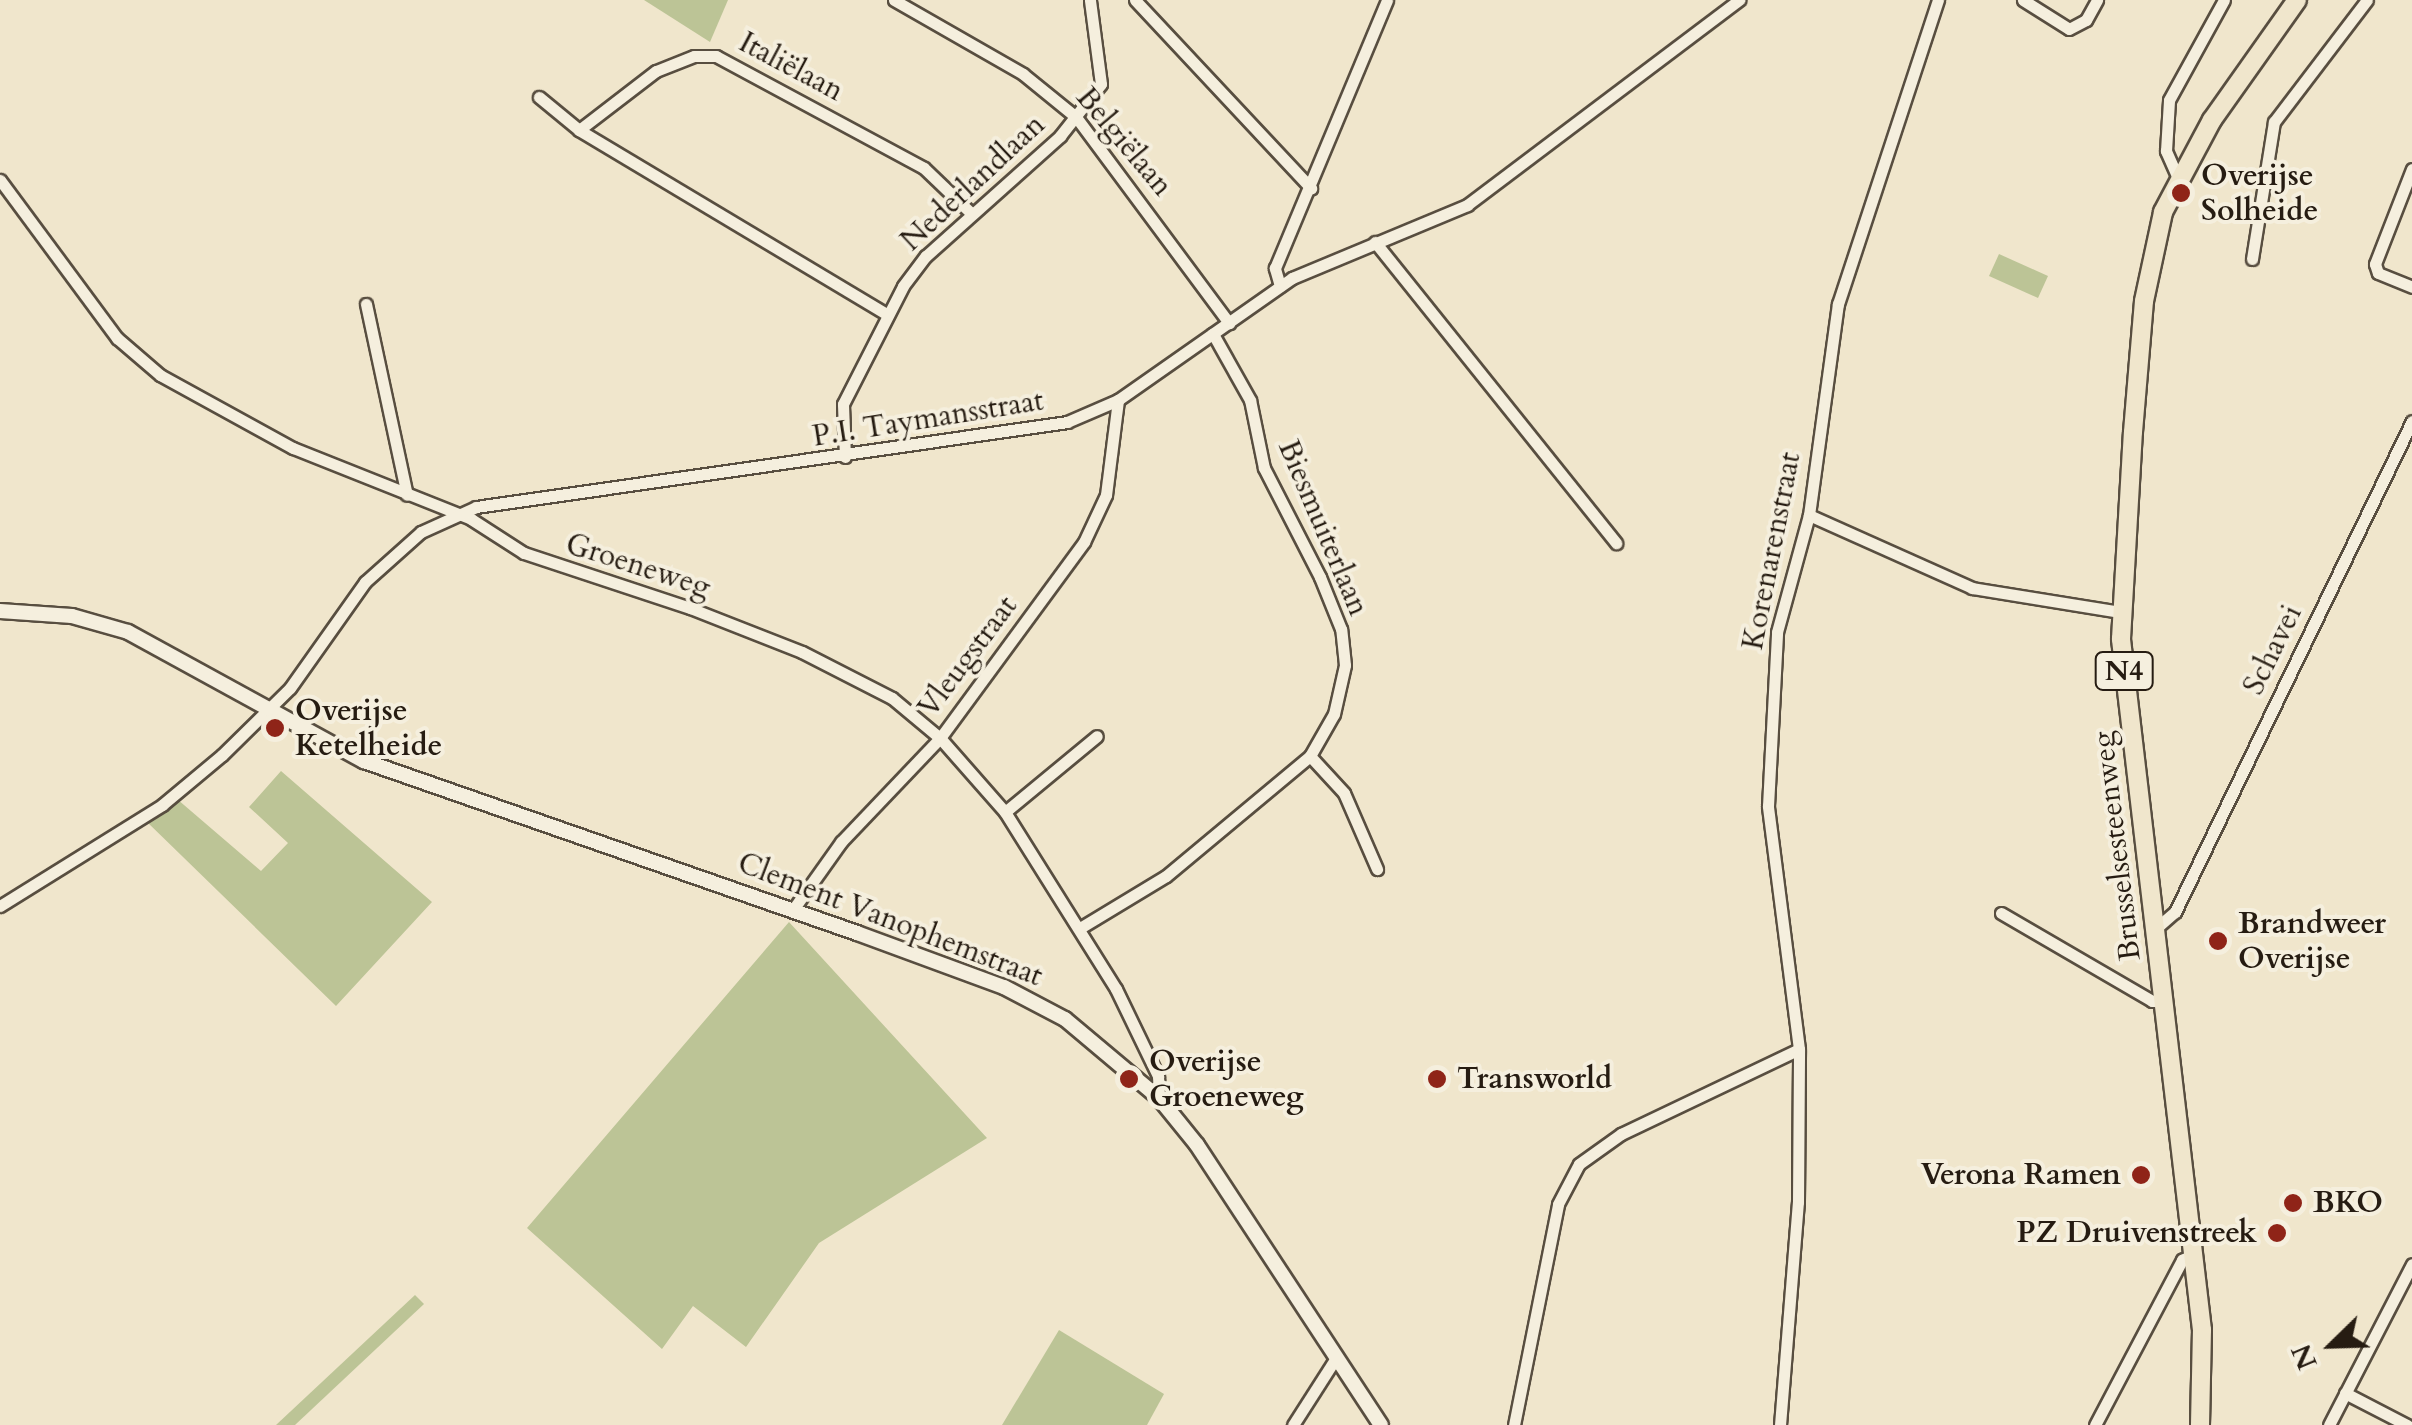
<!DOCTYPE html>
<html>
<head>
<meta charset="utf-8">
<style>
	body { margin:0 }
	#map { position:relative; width:2412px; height:1425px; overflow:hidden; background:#f0e6cc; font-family:Cardo,serif }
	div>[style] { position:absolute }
	.green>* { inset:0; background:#bcc496 }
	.roads { filter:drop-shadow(2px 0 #584e40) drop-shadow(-2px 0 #584e40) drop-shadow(0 2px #584e40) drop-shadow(0 -2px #584e40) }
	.minor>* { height:11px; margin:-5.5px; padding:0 5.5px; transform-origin:5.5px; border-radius:5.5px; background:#f5efde }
	.tertiary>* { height:14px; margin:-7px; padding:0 7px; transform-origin:7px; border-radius:7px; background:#f5efde }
	.primary>* { height:18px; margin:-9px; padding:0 9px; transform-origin:9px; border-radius:9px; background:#f0e6cc }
	.dots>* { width:28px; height:28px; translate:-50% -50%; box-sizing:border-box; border:5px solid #f5efde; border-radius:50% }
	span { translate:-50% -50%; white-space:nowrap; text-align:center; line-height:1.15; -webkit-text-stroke:8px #f5efde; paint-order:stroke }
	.shield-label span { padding:2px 8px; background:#f5efde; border:2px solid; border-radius:8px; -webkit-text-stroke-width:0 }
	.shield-label { font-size:28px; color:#261c12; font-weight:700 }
	.street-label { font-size:30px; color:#261c12 }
	.poi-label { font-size:30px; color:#261c12; font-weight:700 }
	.left { translate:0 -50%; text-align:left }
	.right { translate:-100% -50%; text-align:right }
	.north { position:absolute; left:2282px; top:1295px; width:100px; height:100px; -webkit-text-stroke:8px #f5efde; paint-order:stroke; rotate:247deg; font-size:28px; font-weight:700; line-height:40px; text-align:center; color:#261c12 }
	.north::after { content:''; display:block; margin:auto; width:35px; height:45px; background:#261c12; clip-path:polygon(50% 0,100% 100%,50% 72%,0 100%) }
</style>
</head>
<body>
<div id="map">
	<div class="green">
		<div style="clip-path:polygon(644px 0,728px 0,710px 42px)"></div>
		<div style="clip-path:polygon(1999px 254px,2048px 276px,2038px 298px,1989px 276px)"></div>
		<div style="clip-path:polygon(281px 771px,432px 902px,336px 1006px,146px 821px,177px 799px,261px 871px,288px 843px,249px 807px)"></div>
		<div style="clip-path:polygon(789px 922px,987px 1138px,819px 1243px,746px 1347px,693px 1306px,662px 1349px,527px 1228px)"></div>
		<div style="clip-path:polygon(415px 1295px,424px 1304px,295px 1425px,276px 1425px)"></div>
		<div style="clip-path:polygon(1059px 1330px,1164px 1394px,1147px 1425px,1002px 1425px)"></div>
	</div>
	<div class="roads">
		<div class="minor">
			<div style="left:894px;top:0;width:149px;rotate:29.8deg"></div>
			<div style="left:1023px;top:74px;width:68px;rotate:39.1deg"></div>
			<div style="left:1076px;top:117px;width:257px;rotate:53.4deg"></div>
			<div style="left:1135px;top:0;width:258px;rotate:46.9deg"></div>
			<div style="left:2023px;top:0;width:54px;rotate:32.2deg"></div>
			<div style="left:2069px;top:29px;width:19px;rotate:-28deg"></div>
			<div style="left:2086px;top:20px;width:23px;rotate:-61deg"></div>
			<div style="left:539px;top:97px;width:52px;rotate:39.5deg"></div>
			<div style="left:579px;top:130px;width:359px;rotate:30.9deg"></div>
			<div style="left:579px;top:130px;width:97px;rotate:-37.5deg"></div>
			<div style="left:656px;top:71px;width:41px;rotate:-21.5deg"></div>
			<div style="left:694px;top:56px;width:22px"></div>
			<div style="left:716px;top:56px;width:236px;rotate:28.3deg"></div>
			<div style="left:924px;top:168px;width:66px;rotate:43.8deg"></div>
			<div style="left:2412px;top:169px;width:102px;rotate:111.3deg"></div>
			<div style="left:2375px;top:264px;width:9px;rotate:72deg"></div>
			<div style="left:2378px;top:273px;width:37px;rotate:22deg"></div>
			<div style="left:2178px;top:178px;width:30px;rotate:-114deg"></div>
			<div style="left:2166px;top:151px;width:51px;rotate:-86.6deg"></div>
			<div style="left:2169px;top:100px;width:114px;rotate:-61.2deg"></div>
			<div style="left:0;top:180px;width:197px;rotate:53.5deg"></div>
			<div style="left:117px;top:338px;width:57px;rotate:40.7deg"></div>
			<div style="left:160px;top:375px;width:152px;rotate:28.8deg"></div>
			<div style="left:293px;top:448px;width:192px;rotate:21.7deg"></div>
			<div style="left:471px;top:519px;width:63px;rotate:32.7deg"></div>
			<div style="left:524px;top:553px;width:175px;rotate:18.3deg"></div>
			<div style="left:690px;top:608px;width:120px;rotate:21.4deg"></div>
			<div style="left:802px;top:652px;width:101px;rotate:27.1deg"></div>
			<div style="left:892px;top:698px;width:62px;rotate:39.8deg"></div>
			<div style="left:940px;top:738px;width:98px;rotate:48.7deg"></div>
			<div style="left:1005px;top:812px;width:209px;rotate:57.9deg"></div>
			<div style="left:1116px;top:989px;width:97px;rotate:64.2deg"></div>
			<div style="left:1158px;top:1076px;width:22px;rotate:87deg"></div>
			<div style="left:1375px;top:242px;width:386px;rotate:51.3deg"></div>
			<div style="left:2252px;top:259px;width:139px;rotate:-80.9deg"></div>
			<div style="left:2274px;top:122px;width:153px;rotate:-52.7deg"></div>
			<div style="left:1280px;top:286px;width:19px;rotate:-106deg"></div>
			<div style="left:1275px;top:268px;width:290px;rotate:-67.3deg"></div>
			<div style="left:366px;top:304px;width:195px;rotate:77.9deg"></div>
			<div style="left:845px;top:457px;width:53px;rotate:-92.2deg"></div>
			<div style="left:843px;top:404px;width:132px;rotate:-63deg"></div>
			<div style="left:903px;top:286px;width:38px;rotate:-53deg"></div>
			<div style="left:926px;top:256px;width:180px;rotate:-41.8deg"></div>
			<div style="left:1060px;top:136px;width:66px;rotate:-51.7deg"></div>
			<div style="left:1101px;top:84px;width:85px;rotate:-97.5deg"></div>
			<div style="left:1809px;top:515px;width:179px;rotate:24.1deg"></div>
			<div style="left:1972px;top:588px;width:151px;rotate:9.2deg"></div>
			<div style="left:1310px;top:756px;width:50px;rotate:47.4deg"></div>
			<div style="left:1344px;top:793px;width:83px;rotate:66.5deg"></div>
			<div style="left:1005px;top:812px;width:119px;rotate:-39.6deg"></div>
			<div style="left:0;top:906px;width:191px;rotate:-31.9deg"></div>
			<div style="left:162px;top:805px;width:78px;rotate:-39.8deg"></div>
			<div style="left:222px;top:755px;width:95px;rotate:-44.6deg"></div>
			<div style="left:290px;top:688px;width:130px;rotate:-54.7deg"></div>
			<div style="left:365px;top:582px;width:75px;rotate:-41.8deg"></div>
			<div style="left:421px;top:532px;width:60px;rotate:-24.4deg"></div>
			<div style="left:476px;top:507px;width:597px;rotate:-8.18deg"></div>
			<div style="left:1067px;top:422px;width:56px;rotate:-23.3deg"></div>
			<div style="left:1118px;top:400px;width:213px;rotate:-35deg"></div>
			<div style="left:1292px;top:278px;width:190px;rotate:-22.6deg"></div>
			<div style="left:1467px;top:205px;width:341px;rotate:-37deg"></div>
			<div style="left:792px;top:911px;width:85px;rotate:-54.6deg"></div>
			<div style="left:841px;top:842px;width:144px;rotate:-46.4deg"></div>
			<div style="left:940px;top:738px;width:243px;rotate:-53.7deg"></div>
			<div style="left:1084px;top:542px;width:52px;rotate:-64.9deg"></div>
			<div style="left:1106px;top:495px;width:96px;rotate:-82.8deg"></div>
			<div style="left:2001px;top:913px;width:175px;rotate:30.2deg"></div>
			<div style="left:2152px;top:1001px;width:11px"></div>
			<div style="left:1080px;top:928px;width:100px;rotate:-31.2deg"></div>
			<div style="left:1166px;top:876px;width:187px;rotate:-39.8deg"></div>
			<div style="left:1310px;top:756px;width:48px;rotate:-60.3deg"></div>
			<div style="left:1334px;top:714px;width:50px;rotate:-77.3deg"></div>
			<div style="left:1345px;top:665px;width:36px;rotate:-96deg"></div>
			<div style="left:1341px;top:629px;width:56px;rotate:-112deg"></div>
			<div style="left:1320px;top:577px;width:123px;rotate:-117.2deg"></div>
			<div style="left:1264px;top:468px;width:69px;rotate:-101.6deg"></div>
			<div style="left:1250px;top:400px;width:76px;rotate:-119.3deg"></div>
			<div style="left:2154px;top:930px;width:28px;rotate:-41deg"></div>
			<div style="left:2175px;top:912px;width:545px;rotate:-64.23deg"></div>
			<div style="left:2345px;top:1393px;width:70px;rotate:27.3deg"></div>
			<div style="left:1293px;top:1425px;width:76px;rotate:-57.4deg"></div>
			<div style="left:1514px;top:1425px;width:225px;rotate:-78.7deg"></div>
			<div style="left:1558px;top:1204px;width:45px;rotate:-62.3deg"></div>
			<div style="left:1579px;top:1164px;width:52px;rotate:-35.5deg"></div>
			<div style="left:1621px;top:1134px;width:197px;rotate:-25.5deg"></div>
			<div style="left:1780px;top:1425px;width:224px;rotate:-85.4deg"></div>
			<div style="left:1798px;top:1202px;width:153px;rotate:-89.6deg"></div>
			<div style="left:1799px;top:1049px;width:245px;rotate:-97.3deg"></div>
			<div style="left:1768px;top:806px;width:174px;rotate:-87deg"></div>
			<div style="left:1777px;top:632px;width:121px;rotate:-74.7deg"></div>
			<div style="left:1809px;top:515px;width:213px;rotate:-82.2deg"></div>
			<div style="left:1838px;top:304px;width:320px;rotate:-71.8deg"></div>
			<div style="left:2095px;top:1425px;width:187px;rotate:-62.2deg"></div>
			<div style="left:2182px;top:1260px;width:13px;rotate:-27deg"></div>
			<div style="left:2329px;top:1425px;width:181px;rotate:-62.7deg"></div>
		</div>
		<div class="tertiary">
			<div style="left:0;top:611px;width:72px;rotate:4deg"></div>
			<div style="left:72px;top:616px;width:58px;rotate:15.9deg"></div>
			<div style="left:128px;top:632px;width:269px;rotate:28.7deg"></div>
			<div style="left:364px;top:761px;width:522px;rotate:19.23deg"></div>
			<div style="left:857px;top:933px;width:157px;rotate:20.2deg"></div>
			<div style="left:1004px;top:987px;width:69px;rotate:27.7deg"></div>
			<div style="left:1065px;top:1019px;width:123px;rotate:40deg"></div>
			<div style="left:1159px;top:1098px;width:60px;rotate:51deg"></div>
			<div style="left:1197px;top:1145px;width:335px;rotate:56.7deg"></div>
		</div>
		<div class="primary">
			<div style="left:2200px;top:1425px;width:95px;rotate:-88.8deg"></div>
			<div style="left:2202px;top:1330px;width:696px;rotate:-96.69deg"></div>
			<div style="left:2121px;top:639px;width:207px;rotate:-86.7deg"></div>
			<div style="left:2133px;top:432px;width:131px;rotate:-85.2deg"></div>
			<div style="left:2144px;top:301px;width:91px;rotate:-77.9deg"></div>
			<div style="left:2163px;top:212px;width:104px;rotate:-62deg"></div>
			<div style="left:2212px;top:120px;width:147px;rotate:-54.7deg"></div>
		</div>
	</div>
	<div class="dots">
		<div style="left:2181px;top:193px;background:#8f2418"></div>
		<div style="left:275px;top:728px;background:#8f2418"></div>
		<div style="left:2218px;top:941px;background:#8f2418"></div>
		<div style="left:1129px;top:1079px;background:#8f2418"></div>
		<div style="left:1437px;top:1079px;background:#8f2418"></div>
		<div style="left:2141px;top:1175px;background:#8f2418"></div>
		<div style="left:2293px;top:1203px;background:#8f2418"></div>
		<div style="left:2277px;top:1233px;background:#8f2418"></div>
	</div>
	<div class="shield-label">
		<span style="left:2124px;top:671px">N4</span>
	</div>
	<div class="street-label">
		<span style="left:791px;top:67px;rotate:28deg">Italiëlaan</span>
		<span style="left:1124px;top:142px;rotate:50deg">Belgiëlaan</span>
		<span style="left:973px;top:183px;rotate:-43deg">Nederlandlaan</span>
		<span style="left:928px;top:419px;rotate:-9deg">P.I. Taymansstraat</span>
		<span style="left:1323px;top:528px;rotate:67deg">Biesmuiterlaan</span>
		<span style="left:1772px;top:551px;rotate:-79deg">Korenarenstraat</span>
		<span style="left:638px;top:566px;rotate:18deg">Groeneweg</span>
		<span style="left:2273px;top:650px;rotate:-64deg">Schavei</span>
		<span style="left:968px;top:657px;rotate:-53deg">Vleugstraat</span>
		<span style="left:2117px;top:846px;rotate:-97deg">Brusselsesteenweg</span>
		<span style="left:890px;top:920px;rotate:21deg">Clement Vanophemstraat</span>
	</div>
	<div class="poi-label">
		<span class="left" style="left:2201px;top:193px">Overijse<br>Solheide</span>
		<span class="left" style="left:295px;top:728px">Overijse<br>Ketelheide</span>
		<span class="left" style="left:2238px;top:941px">Brandweer<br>Overijse</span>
		<span class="left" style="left:1149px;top:1079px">Overijse<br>Groeneweg</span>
		<span class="left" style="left:1457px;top:1079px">Transworld</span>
		<span class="right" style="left:2121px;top:1175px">Verona Ramen</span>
		<span class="left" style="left:2313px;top:1203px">BKO</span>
		<span class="right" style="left:2257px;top:1233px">PZ Druivenstreek</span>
	</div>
	<div class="north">N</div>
</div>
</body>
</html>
